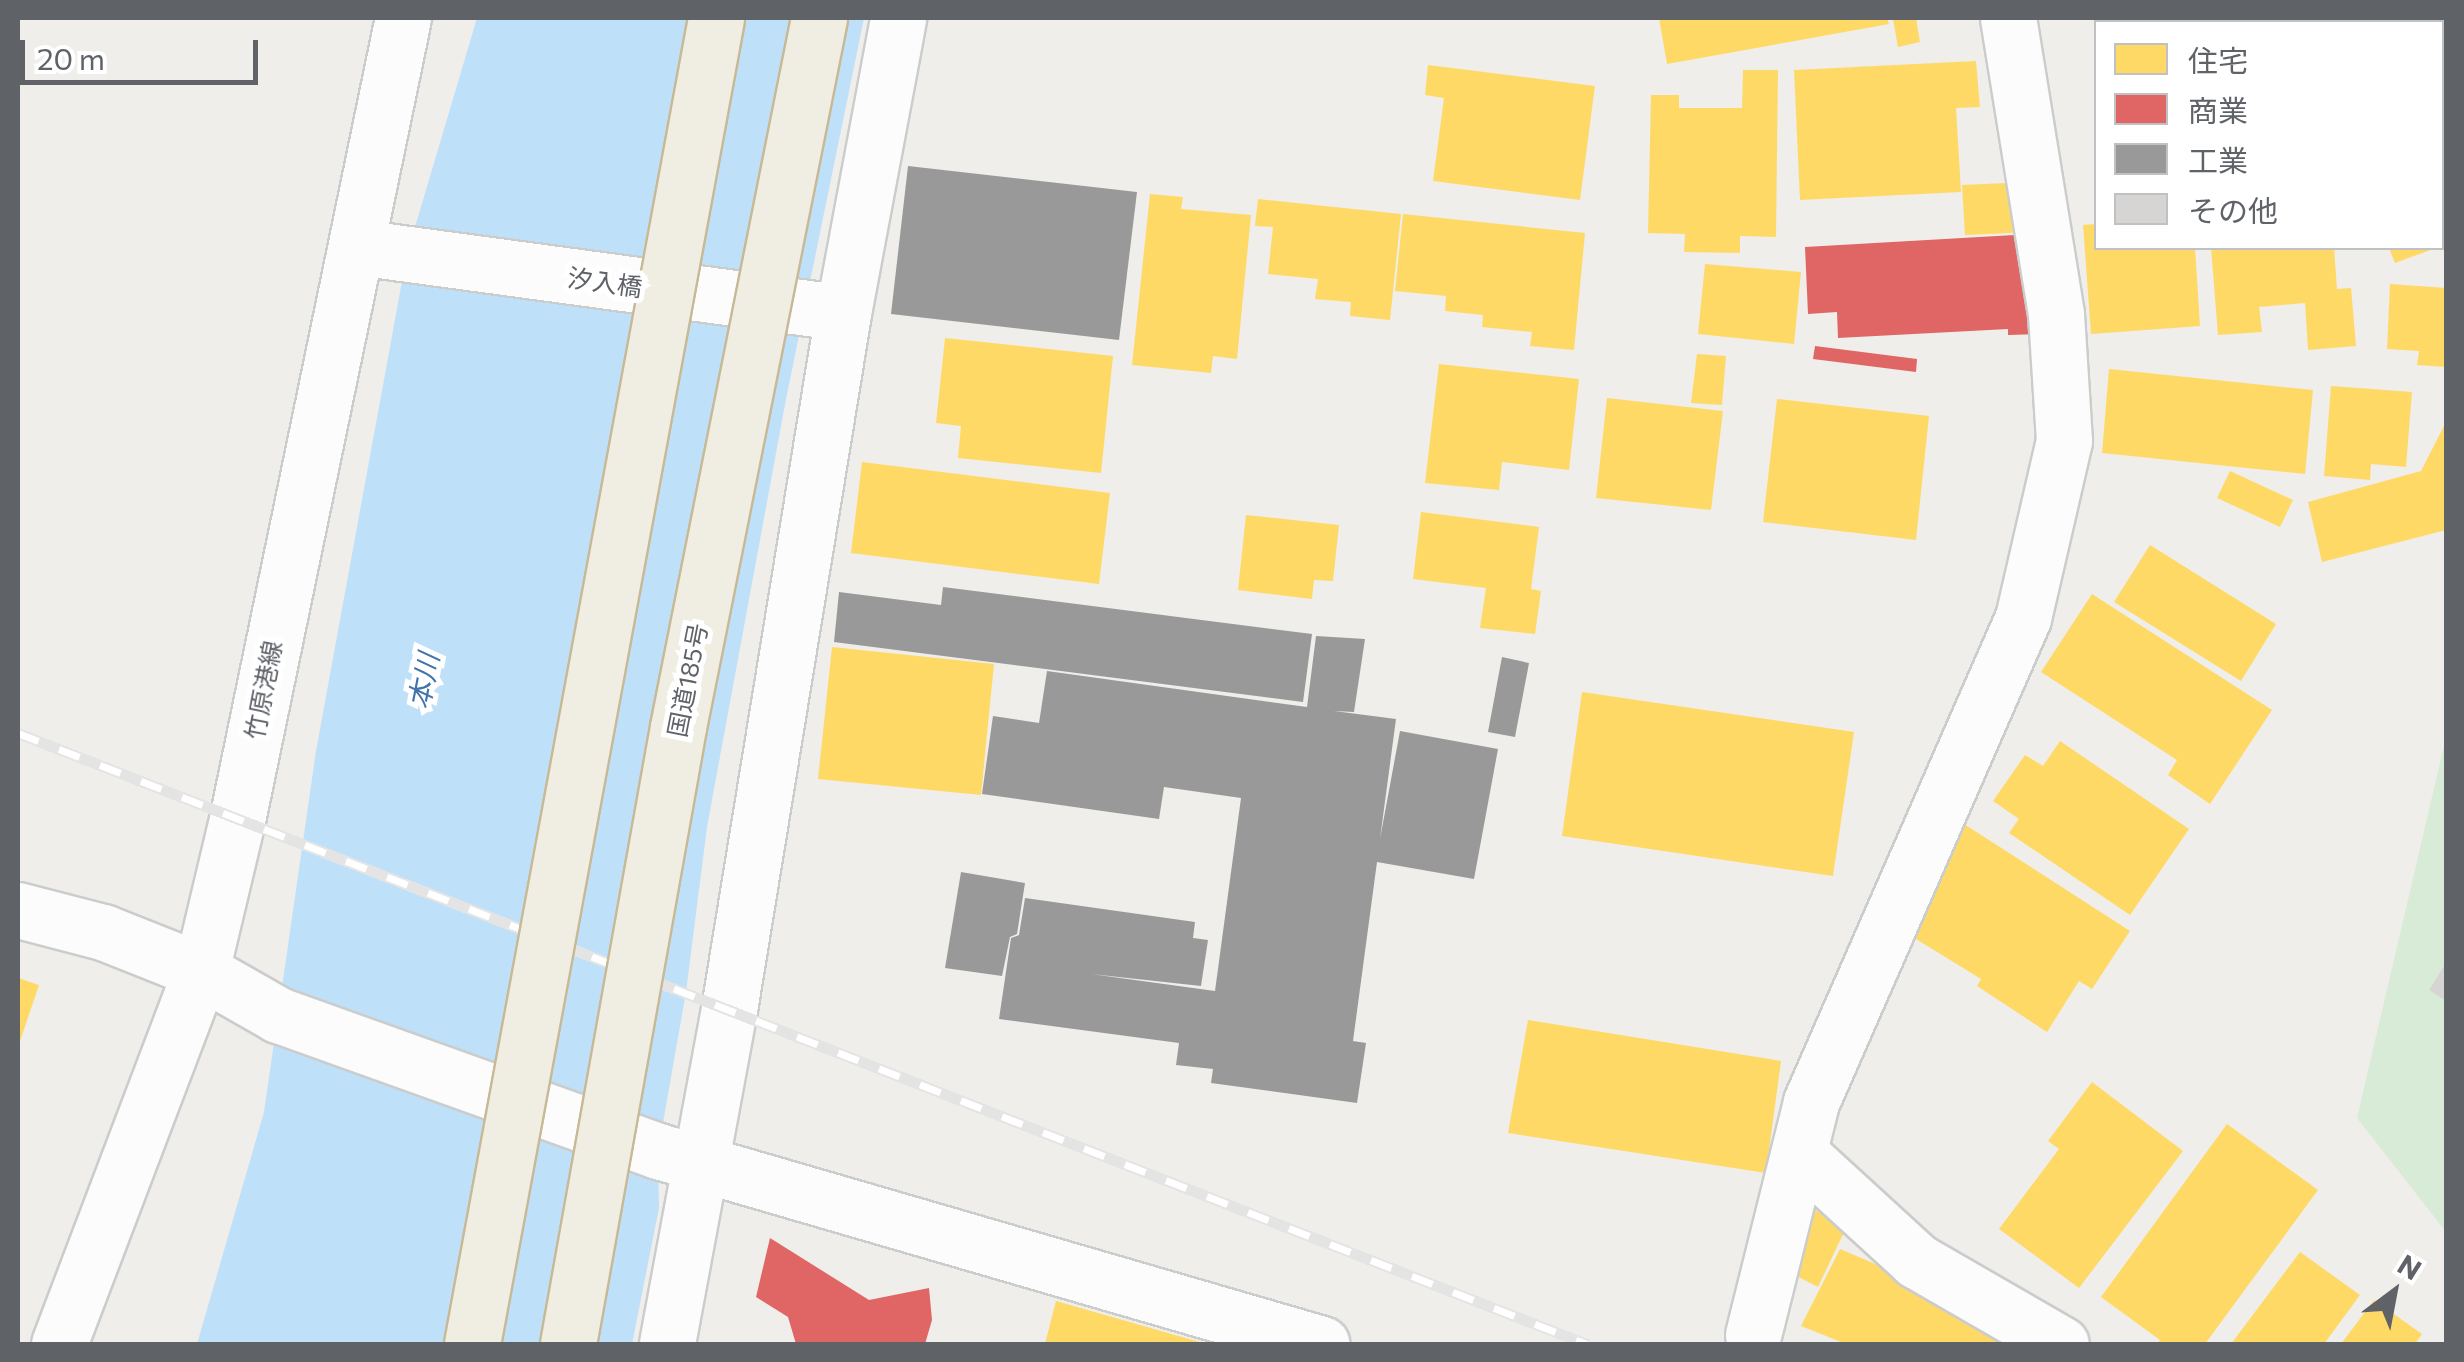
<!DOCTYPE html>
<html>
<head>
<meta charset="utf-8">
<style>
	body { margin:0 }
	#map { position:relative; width:2464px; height:1362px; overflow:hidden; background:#efeeea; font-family:Commissioner,"Noto Sans JP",sans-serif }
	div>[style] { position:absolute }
	.green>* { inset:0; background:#d8ebd6 }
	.water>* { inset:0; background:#bfe0f9 }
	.homes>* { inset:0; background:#ffd966 }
	.shops>* { inset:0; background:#e06666 }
	.industry>* { inset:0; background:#999 }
	.building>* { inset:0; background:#d6d5d3 }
	.roads { filter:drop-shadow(2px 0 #cbcccc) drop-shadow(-2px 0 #cbcccc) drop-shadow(0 2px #cbcccc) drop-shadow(0 -2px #cbcccc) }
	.street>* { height:55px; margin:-27.5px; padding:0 27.5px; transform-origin:27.5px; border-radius:27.5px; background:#fdfcfc }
	.secondary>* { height:55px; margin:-27.5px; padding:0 27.5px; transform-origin:27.5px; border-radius:27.5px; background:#fdfcfc }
	.rail>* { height:11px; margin-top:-5.5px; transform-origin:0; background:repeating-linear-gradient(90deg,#fff 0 22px,#e4e4e4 0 44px); box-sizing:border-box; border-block:2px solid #e4e4e4 }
	.bridges { filter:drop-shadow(2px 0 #c8b996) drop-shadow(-2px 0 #c8b996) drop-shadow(0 2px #c8b996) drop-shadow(0 -2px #c8b996) }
	.highway-bridge>* { height:55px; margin:-27.5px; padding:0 27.5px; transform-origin:27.5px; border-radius:27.5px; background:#f0ede3 }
	span { translate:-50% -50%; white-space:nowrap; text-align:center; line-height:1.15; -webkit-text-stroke:10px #fff; paint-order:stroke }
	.street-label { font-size:25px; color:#5f6368 }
	.water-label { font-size:28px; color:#4174aa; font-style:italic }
	.frame { position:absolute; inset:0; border:20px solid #5f6368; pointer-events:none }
	.legend { position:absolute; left:2094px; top:20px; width:350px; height:230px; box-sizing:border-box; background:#fff; border:2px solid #bfc1c3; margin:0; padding:12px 18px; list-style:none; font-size:30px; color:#5f6368 }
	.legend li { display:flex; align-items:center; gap:20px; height:50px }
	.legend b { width:50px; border:2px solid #bfc1c3 }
	.north { position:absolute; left:2344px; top:1242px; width:100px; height:100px; -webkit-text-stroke:8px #fff; paint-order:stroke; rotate:32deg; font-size:28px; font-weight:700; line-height:40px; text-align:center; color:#5f6368 }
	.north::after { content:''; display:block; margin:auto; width:35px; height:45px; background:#5f6368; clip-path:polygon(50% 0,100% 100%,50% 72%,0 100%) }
	.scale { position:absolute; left:20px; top:40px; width:238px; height:45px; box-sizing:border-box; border:5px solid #5f6368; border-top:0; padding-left:12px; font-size:30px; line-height:35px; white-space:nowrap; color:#5f6368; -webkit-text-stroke:8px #fff; paint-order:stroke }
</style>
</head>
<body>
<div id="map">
	<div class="green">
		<div style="clip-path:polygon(2446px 737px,2446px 1232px,2357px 1118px)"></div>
	</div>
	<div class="water">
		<div style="clip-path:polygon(477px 18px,864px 18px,786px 399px,707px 827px,686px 992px,658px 1151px,659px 1208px,632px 1344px,197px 1344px,264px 1112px,316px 751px,407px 254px)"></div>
	</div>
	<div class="homes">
		<div style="clip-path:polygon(1659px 18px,1887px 18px,1889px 24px,1667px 64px)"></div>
		<div style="clip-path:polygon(1916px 18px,1920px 42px,1898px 47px,1893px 19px)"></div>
		<div style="clip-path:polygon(2246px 18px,2313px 18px,2314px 22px,2247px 22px)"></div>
		<div style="clip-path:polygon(1976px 61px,1980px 107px,1956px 108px,1961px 192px,1800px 200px,1794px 70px)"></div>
		<div style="clip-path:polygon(1428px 65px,1595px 86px,1580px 200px,1433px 181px,1444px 98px,1425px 95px)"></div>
		<div style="clip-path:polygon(1743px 70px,1778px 70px,1776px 237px,1740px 236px,1740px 253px,1684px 252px,1685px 234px,1648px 233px,1651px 95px,1679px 95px,1679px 108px,1742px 108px)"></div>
		<div style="clip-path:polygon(2029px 182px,2032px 232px,1965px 235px,1962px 185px)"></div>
		<div style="clip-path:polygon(1150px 194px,1183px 197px,1181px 209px,1251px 215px,1237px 359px,1213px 356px,1211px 373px,1132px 365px)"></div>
		<div style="clip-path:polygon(1258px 199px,1401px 214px,1390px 320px,1350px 316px,1351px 302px,1315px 299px,1318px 279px,1268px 274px,1273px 227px,1255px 226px)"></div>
		<div style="clip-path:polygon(1403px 214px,1585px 233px,1574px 350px,1530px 346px,1532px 332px,1482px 327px,1483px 315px,1445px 311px,1446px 296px,1395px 291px)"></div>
		<div style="clip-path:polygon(2096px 224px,2096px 248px,2195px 248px,2200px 326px,2091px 334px,2083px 225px)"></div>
		<div style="clip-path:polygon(2211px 248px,2334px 248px,2337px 289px,2351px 288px,2356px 346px,2308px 350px,2305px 303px,2259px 307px,2262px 332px,2218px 335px)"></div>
		<div style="clip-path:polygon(2389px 248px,2436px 248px,2395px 263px)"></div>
		<div style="clip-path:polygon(1705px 264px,1801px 272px,1794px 344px,1698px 334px)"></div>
		<div style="clip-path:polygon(2390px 284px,2446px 288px,2446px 367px,2417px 365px,2419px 351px,2387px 349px)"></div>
		<div style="clip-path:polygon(945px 338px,1113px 356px,1101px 473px,958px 458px,961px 426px,936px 423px)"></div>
		<div style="clip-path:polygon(1697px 354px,1726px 356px,1722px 405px,1691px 403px)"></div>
		<div style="clip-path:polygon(1439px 364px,1579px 379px,1569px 470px,1502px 462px,1499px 490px,1425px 483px)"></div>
		<div style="clip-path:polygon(2109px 369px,2313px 390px,2305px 474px,2102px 453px)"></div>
		<div style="clip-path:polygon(2331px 386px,2412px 392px,2406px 467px,2371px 464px,2370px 480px,2324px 476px)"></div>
		<div style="clip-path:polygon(1607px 398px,1723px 411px,1711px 510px,1596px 498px)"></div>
		<div style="clip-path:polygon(1777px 399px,1929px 416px,1916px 540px,1763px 522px)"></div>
		<div style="clip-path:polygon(2446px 422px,2446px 530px,2322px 562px,2308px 502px,2421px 471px)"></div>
		<div style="clip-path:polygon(862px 462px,1110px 493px,1099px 584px,851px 553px)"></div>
		<div style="clip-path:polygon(2230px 471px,2293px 500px,2280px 527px,2217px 498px)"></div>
		<div style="clip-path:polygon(1421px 512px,1539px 527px,1531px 589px,1541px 591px,1535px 634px,1480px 628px,1486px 588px,1413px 579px)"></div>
		<div style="clip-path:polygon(1246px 515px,1339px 525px,1333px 581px,1314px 580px,1312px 599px,1238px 590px)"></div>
		<div style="clip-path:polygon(2150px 545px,2276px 624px,2241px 681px,2114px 602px)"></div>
		<div style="clip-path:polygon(2092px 594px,2272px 710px,2210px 804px,2168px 775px,2177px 760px,2041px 672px)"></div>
		<div style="clip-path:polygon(832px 647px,994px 664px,981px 795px,818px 779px)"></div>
		<div style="clip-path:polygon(1582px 692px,1854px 732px,1833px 876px,1562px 836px)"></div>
		<div style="clip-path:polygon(2060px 741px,2189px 829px,2130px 915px,2009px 833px,2019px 819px,1993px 801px,2025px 755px,2043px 766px)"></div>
		<div style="clip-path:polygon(1964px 824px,2130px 931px,2092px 989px,2079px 981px,2047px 1032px,1977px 986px,1981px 979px,1898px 928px)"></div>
		<div style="clip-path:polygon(18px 978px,39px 985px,18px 1047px)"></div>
		<div style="clip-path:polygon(1528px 1020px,1781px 1061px,1766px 1173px,1508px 1133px)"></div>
		<div style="clip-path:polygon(2092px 1082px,2183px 1151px,2079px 1288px,1999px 1229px,2059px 1149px,2048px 1141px)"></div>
		<div style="clip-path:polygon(2227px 1124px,2318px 1190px,2205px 1344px,2157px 1344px,2160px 1340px,2101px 1297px)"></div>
		<div style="clip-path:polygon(1813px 1209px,1847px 1226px,1818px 1287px,1783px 1269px)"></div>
		<div style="clip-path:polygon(1840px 1249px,1979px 1308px,2048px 1344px,1846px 1344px,1801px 1326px)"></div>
		<div style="clip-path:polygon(2300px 1252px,2360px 1295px,2324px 1344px,2231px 1344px)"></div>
		<div style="clip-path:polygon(2374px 1300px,2422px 1334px,2415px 1344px,2341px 1344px)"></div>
		<div style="clip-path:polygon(1056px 1301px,1203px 1343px,1202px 1344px,1045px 1344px)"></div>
	</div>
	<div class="shops">
		<div style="clip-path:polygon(2032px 234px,2038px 334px,2008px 335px,2008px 329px,1838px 338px,1837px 312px,1808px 314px,1805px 247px)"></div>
		<div style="clip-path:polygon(1815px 346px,1917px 359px,1916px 372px,1813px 359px)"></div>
		<div style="clip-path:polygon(770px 1238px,869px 1300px,929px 1288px,932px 1320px,925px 1344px,796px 1344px,788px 1317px,756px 1297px)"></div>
	</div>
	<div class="industry">
		<div style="clip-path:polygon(908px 166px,1137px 192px,1119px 340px,891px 314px)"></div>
		<div style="clip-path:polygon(943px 587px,1312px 634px,1303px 702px,834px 642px,839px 592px,941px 605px)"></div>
		<div style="clip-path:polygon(1316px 636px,1365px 639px,1354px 712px,1334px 711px,1396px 719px,1380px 839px,1400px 731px,1498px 749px,1474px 879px,1377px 862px,1353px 1041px,1366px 1043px,1357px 1103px,1211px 1083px,1213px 1069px,1176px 1065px,1179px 1043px,999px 1019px,1011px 938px,1019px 935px,1025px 898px,1195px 922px,1193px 938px,1208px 940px,1201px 986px,1091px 974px,1215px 991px,1241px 798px,1164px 787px,1159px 819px,982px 794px,993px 716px,1039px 723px,1047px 671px,1307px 707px)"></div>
		<div style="clip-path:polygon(1502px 657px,1529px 663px,1515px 737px,1488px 732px)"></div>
		<div style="clip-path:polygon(961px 872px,1025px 883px,1017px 934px,1010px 937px,1002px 976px,945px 968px)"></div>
	</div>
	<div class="building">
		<div style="clip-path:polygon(2446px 963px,2446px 1001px,2429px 990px)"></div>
	</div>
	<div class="roads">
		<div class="street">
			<div style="left:357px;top:247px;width:490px;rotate:7.7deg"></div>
			<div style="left:843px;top:313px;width:705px;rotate:99.3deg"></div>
			<div style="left:729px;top:1009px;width:341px;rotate:100.5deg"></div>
			<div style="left:843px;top:313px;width:300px;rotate:-79.4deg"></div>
			<div style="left:201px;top:971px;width:89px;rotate:29.7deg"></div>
			<div style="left:278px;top:1015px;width:404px;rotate:19.7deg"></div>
			<div style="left:658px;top:1151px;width:691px;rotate:16.21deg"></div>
			<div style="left:1799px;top:1153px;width:160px;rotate:42.5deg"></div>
			<div style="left:1917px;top:1261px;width:166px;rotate:30deg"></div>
			<div style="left:1753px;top:1335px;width:240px;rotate:-76deg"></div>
			<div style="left:1811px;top:1102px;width:528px;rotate:-66.35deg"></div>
			<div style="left:2023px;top:618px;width:182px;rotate:-77deg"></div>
			<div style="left:2064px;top:441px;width:127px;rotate:-93.6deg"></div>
			<div style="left:2056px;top:314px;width:300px;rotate:-99.2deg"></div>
		</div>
		<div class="secondary">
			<div style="left:18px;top:910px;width:88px;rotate:14.5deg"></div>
			<div style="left:103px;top:932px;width:105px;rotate:21.7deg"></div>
			<div style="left:59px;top:1344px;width:399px;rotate:-69.2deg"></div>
			<div style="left:201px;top:971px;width:155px;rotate:-76.6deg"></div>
			<div style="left:237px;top:820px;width:819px;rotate:-78.31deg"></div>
		</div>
	</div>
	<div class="rail">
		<div style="left:18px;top:733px;width:1684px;rotate:21.28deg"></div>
	</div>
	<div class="bridges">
		<div class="highway-bridge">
			<div style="left:472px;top:1344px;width:1348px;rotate:-79.57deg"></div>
			<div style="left:568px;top:1344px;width:627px;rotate:-79.89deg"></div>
			<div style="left:678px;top:727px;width:723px;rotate:-78.75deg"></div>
		</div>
	</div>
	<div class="street-label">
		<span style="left:605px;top:282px;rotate:8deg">汐入橋</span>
		<span style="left:687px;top:680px;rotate:-79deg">国道185号</span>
		<span style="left:263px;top:690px;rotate:-79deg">竹原港線</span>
	</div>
	<div class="water-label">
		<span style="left:423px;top:681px;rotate:-79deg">本川</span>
	</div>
	<div class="frame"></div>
	<ul class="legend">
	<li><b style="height:28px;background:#ffd966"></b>住宅</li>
	<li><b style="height:28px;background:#e06666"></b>商業</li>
	<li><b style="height:28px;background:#999"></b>工業</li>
	<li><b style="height:28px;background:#d6d5d3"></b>その他</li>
	</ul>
	<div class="north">N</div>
	<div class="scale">20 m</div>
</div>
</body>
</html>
